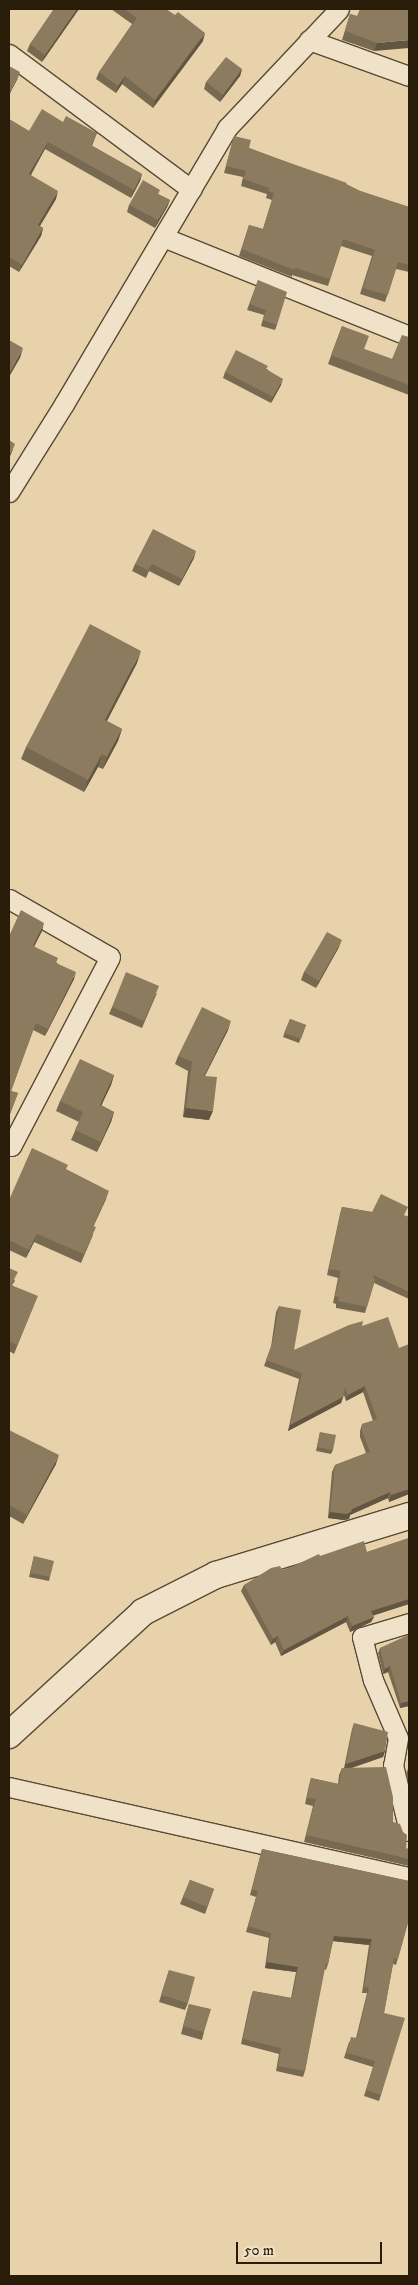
<!DOCTYPE html>
<html>
<head>
<meta charset="utf-8">
<style>
	body { margin:0 }
	#map { position:relative; width:418px; height:2285px; overflow:hidden; background:#e8d2ac; font-family:"IM FELL DW Pica",serif }
	div>[style] { position:absolute }
	.roads { filter:drop-shadow(1px 0 #594a32) drop-shadow(-1px 0 #594a32) drop-shadow(0 1px #594a32) drop-shadow(0 -1px #594a32) }
	.minor>* { height:19px; margin:-9.5px; padding:0 9.5px; transform-origin:9.5px; border-radius:9.5px; background:#f0e2c9 }
	.secondary>* { height:26px; margin:-13px; padding:0 13px; transform-origin:13px; border-radius:13px; background:#f0e2c9 }
	.wall>* { inset:0; background:#786a51 }
	.shaded-wall>* { inset:0; background:#625642 }
	.building>* { inset:0; background:#8c7b5e }
	span { translate:-50% -50%; white-space:nowrap; text-align:center; line-height:1.15; -webkit-text-stroke:4px #f0e2c9; paint-order:stroke }
	.frame { position:absolute; inset:0; border:10px solid #291c09; pointer-events:none }
	.scale { position:absolute; left:236px; top:2242px; width:146px; height:22px; box-sizing:border-box; border:2px solid #291c09; border-top:0; padding-left:6px; font-size:15px; line-height:18px; white-space:nowrap; color:#291c09; -webkit-text-stroke:4px #f0e2c9; paint-order:stroke }
</style>
</head>
<body>
<div id="map">
	<div class="roads">
		<div class="minor">
			<div style="left:309px;top:40px;width:106px;rotate:19.8deg"></div>
			<div style="left:9px;top:54px;width:227px;rotate:36.6deg"></div>
			<div style="left:163px;top:237px;width:265px;rotate:21.9deg"></div>
			<div style="left:9px;top:492px;width:104px;rotate:-58deg"></div>
			<div style="left:64px;top:404px;width:321px;rotate:-59.4deg"></div>
			<div style="left:227px;top:128px;width:163px;rotate:-46.7deg"></div>
			<div style="left:9px;top:899px;width:116px;rotate:29.9deg"></div>
			<div style="left:110px;top:957px;width:213px;rotate:117.6deg"></div>
			<div style="left:11px;top:1146px;width:2px;rotate:-153deg"></div>
			<div style="left:409px;top:1623px;width:49px;rotate:163.4deg"></div>
			<div style="left:362px;top:1637px;width:44px;rotate:75.7deg"></div>
			<div style="left:373px;top:1680px;width:63px;rotate:66.7deg"></div>
			<div style="left:398px;top:1738px;width:27px;rotate:100deg"></div>
			<div style="left:393px;top:1765px;width:68px;rotate:76.4deg"></div>
			<div style="left:9px;top:1787px;width:410px;rotate:12.7deg"></div>
		</div>
		<div class="secondary">
			<div style="left:9px;top:1735px;width:182px;rotate:-42.5deg"></div>
			<div style="left:143px;top:1612px;width:82px;rotate:-26.9deg"></div>
			<div style="left:216px;top:1575px;width:202px;rotate:-17deg"></div>
		</div>
	</div>
	<div class="wall">
		<div style="clip-path:polygon(54px 9px,79px 9px,42px 62px,27px 51px,30px 44px)"></div>
		<div style="clip-path:polygon(111px 9px,166px 9px,203px 41px,153px 108px,122px 84px,116px 93px,96px 79px,99px 72px,132px 24px)"></div>
		<div style="clip-path:polygon(409px 9px,374px 51px,342px 40px,350px 14px,357px 16px,364px 10px)"></div>
		<div style="clip-path:polygon(242px 69px,240px 76px,220px 102px,204px 89px,206px 82px)"></div>
		<div style="clip-path:polygon(9px 119px,29px 131px,63px 122px,97px 133px,92px 146px,142px 174px,140px 181px,131px 198px,45px 149px,31px 175px,56px 199px,40px 226px,43px 228px,41px 236px,19px 272px,9px 266px)"></div>
		<div style="clip-path:polygon(234px 136px,249px 148px,346px 184px,360px 191px,409px 207px,409px 272px,396px 269px,385px 302px,360px 294px,372px 256px,341px 246px,328px 286px,292px 275px,292px 277px,239px 256px,249px 225px,263px 229px,272px 200px,266px 198px,267px 194px,241px 186px,243px 177px,224px 173px)"></div>
		<div style="clip-path:polygon(158px 194px,170px 200px,167px 207px,155px 228px,127px 212px,129px 205px)"></div>
		<div style="clip-path:polygon(258px 280px,277px 325px,275px 330px,261px 326px,264px 315px,247px 310px)"></div>
		<div style="clip-path:polygon(342px 326px,364px 349px,392px 359px,409px 337px,409px 395px,328px 364px)"></div>
		<div style="clip-path:polygon(267px 369px,281px 385px,271px 403px,223px 378px,225px 372px)"></div>
		<div style="clip-path:polygon(194px 558px,179px 586px,149px 571px,146px 578px,132px 571px,135px 564px)"></div>
		<div style="clip-path:polygon(137px 663px,107px 721px,122px 729px,118px 741px,103px 769px,98px 767px,84px 792px,21px 759px,26px 747px)"></div>
		<div style="clip-path:polygon(42px 931px,34px 947px,57px 963px,74px 979px,45px 1036px,33px 1030px,11px 1091px,18px 1093px,9px 1117px,9px 933px,10px 934px)"></div>
		<div style="clip-path:polygon(339px 947px,316px 988px,301px 980px,304px 972px)"></div>
		<div style="clip-path:polygon(157px 993px,142px 1028px,109px 1014px,112px 1007px)"></div>
		<div style="clip-path:polygon(290px 1019px,306px 1025px,299px 1043px,283px 1037px)"></div>
		<div style="clip-path:polygon(228px 1030px,205px 1076px,209px 1120px,183px 1117px,188px 1071px,175px 1064px,178px 1056px)"></div>
		<div style="clip-path:polygon(114px 1075px,111px 1085px,101px 1105px,114px 1112px,111px 1122px,97px 1152px,71px 1140px,79px 1122px,56px 1111px,60px 1101px)"></div>
		<div style="clip-path:polygon(67px 1170px,106px 1199px,93px 1226px,93px 1235px,81px 1263px,34px 1242px,26px 1258px,9px 1250px,9px 1200px)"></div>
		<div style="clip-path:polygon(342px 1207px,372px 1212px,405px 1216px,409px 1217px,409px 1299px,374px 1283px,365px 1313px,336px 1308px,336px 1304px,333px 1303px,338px 1278px,327px 1275px,340px 1214px)"></div>
		<div style="clip-path:polygon(9px 1268px,15px 1281px,12px 1285px,34px 1305px,14px 1354px,9px 1351px)"></div>
		<div style="clip-path:polygon(279px 1306px,294px 1350px,362px 1326px,409px 1494px,389px 1502px,388px 1498px,350px 1515px,349px 1519px,344px 1520px,328px 1518px,332px 1472px,335px 1465px,366px 1453px,360px 1437px,360px 1431px,362px 1424px,373px 1421px,363px 1392px,346px 1401px,344px 1395px,341px 1403px,288px 1431px,299px 1379px,264px 1366px,271px 1347px,276px 1312px)"></div>
		<div style="clip-path:polygon(9px 1430px,56px 1464px,23px 1524px,9px 1516px)"></div>
		<div style="clip-path:polygon(320px 1432px,333px 1450px,331px 1454px,316px 1451px)"></div>
		<div style="clip-path:polygon(409px 1538px,409px 1604px,373px 1615px,374px 1617px,371px 1622px,350px 1632px,346px 1622px,281px 1656px,275px 1642px,271px 1645px,241px 1591px,244px 1585px,320px 1556px,367px 1552px)"></div>
		<div style="clip-path:polygon(34px 1556px,50px 1577px,49px 1581px,29px 1577px)"></div>
		<div style="clip-path:polygon(409px 1637px,409px 1706px,400px 1708px,388px 1672px,383px 1674px,378px 1653px,380px 1648px)"></div>
		<div style="clip-path:polygon(354px 1723px,385px 1751px,383px 1757px,352px 1768px,393px 1822px,406px 1849px,409px 1848px,409px 1866px,304px 1842px,313px 1806px,305px 1804px,309px 1785px,311px 1778px,338px 1784px,339px 1775px,342px 1768px,344px 1768px,352px 1729px)"></div>
		<div style="clip-path:polygon(408px 1769px,409px 1769px,409px 1784px,406px 1773px)"></div>
		<div style="clip-path:polygon(262px 1849px,409px 1881px,409px 1923px,408px 1923px,396px 1965px,393px 1964px,384px 2013px,381px 2095px,379px 2101px,364px 2096px,373px 2067px,344px 2058px,349px 2042px,356px 2038px,367px 1993px,362px 1993px,369px 1945px,333px 1941px,328px 1964px,326px 1970px,324px 1969px,305px 2071px,303px 2077px,276px 2071px,279px 2054px,241px 2044px,251px 1997px,253px 1991px,291px 1998px,296px 1972px,265px 1968px,269px 1938px,246px 1932px,256px 1897px,250px 1895px)"></div>
		<div style="clip-path:polygon(190px 1880px,214px 1889px,205px 1914px,180px 1904px)"></div>
		<div style="clip-path:polygon(169px 1970px,188px 2003px,185px 2010px,159px 2002px)"></div>
		<div style="clip-path:polygon(189px 2004px,204px 2032px,202px 2040px,181px 2034px)"></div>
	</div>
	<div class="shaded-wall">
		<div style="clip-path:polygon(77px 9px,79px 9px,42px 62px,45px 55px)"></div>
		<div style="clip-path:polygon(205px 33px,203px 41px,153px 108px,155px 100px)"></div>
		<div style="clip-path:polygon(409px 40px,409px 48px,374px 51px,377px 43px)"></div>
		<div style="clip-path:polygon(242px 69px,240px 76px,220px 102px,223px 95px)"></div>
		<div style="clip-path:polygon(20px 72px,17px 80px,9px 95px,9px 93px)"></div>
		<div style="clip-path:polygon(125px 76px,122px 84px,116px 93px,118px 86px)"></div>
		<div style="clip-path:polygon(48px 142px,45px 149px,27px 181px,29px 174px)"></div>
		<div style="clip-path:polygon(142px 174px,140px 181px,131px 198px,134px 190px)"></div>
		<div style="clip-path:polygon(58px 191px,56px 199px,36px 232px,38px 225px)"></div>
		<div style="clip-path:polygon(170px 200px,167px 207px,155px 228px,158px 220px)"></div>
		<div style="clip-path:polygon(43px 228px,41px 236px,19px 272px,22px 265px)"></div>
		<div style="clip-path:polygon(23px 348px,20px 358px,9px 377px,9px 373px)"></div>
		<div style="clip-path:polygon(283px 379px,281px 385px,271px 403px,273px 397px)"></div>
		<div style="clip-path:polygon(15px 444px,11px 454px,9px 458px,9px 455px)"></div>
		<div style="clip-path:polygon(196px 551px,194px 558px,179px 586px,182px 579px)"></div>
		<div style="clip-path:polygon(141px 651px,137px 663px,101px 732px,105px 720px)"></div>
		<div style="clip-path:polygon(122px 729px,118px 741px,103px 769px,107px 757px)"></div>
		<div style="clip-path:polygon(102px 754px,98px 767px,84px 792px,88px 780px)"></div>
		<div style="clip-path:polygon(44px 923px,42px 931px,30px 954px,33px 946px)"></div>
		<div style="clip-path:polygon(342px 940px,339px 947px,316px 988px,319px 981px)"></div>
		<div style="clip-path:polygon(76px 972px,74px 979px,45px 1036px,48px 1029px)"></div>
		<div style="clip-path:polygon(231px 1021px,228px 1030px,200px 1085px,204px 1076px)"></div>
		<div style="clip-path:polygon(114px 1075px,111px 1085px,97px 1115px,100px 1105px)"></div>
		<div style="clip-path:polygon(186px 1108px,213px 1111px,209px 1120px,183px 1117px)"></div>
		<div style="clip-path:polygon(114px 1112px,111px 1122px,97px 1152px,101px 1142px)"></div>
		<div style="clip-path:polygon(109px 1191px,106px 1199px,90px 1234px,93px 1226px)"></div>
		<div style="clip-path:polygon(37px 1234px,34px 1242px,26px 1258px,29px 1250px)"></div>
		<div style="clip-path:polygon(365px 1386px,363px 1392px,346px 1401px,348px 1395px)"></div>
		<div style="clip-path:polygon(343px 1397px,341px 1403px,288px 1431px,290px 1425px)"></div>
		<div style="clip-path:polygon(59px 1455px,56px 1464px,23px 1524px,27px 1515px)"></div>
		<div style="clip-path:polygon(409px 1489px,409px 1494px,389px 1502px,391px 1495px)"></div>
		<div style="clip-path:polygon(390px 1492px,388px 1498px,350px 1515px,349px 1519px,344px 1520px,328px 1518px,330px 1512px,352px 1509px)"></div>
		<div style="clip-path:polygon(409px 1599px,409px 1604px,369px 1617px,371px 1611px)"></div>
		<div style="clip-path:polygon(348px 1616px,346px 1622px,281px 1656px,284px 1650px)"></div>
		<div style="clip-path:polygon(374px 1617px,371px 1622px,350px 1632px,352px 1626px)"></div>
		<div style="clip-path:polygon(278px 1636px,275px 1642px,271px 1645px,273px 1639px)"></div>
		<div style="clip-path:polygon(390px 1666px,388px 1672px,383px 1674px,385px 1669px)"></div>
		<div style="clip-path:polygon(409px 1701px,409px 1706px,400px 1708px,401px 1703px)"></div>
		<div style="clip-path:polygon(385px 1751px,383px 1757px,344px 1770px,346px 1764px)"></div>
		<div style="clip-path:polygon(334px 1936px,372px 1939px,369px 1945px,332px 1941px)"></div>
		<div style="clip-path:polygon(267px 1962px,298px 1967px,296px 1972px,265px 1968px)"></div>
	</div>
	<div class="building">
		<div style="clip-path:polygon(54px 9px,77px 9px,45px 55px,30px 44px)"></div>
		<div style="clip-path:polygon(124px 9px,166px 9px,175px 15px,178px 12px,205px 33px,155px 100px,125px 76px,118px 86px,99px 72px,137px 18px)"></div>
		<div style="clip-path:polygon(360px 9px,364px 10px,364px 9px,409px 9px,409px 40px,377px 43px,345px 31px,350px 14px,357px 16px)"></div>
		<div style="clip-path:polygon(226px 57px,242px 69px,223px 95px,206px 82px)"></div>
		<div style="clip-path:polygon(9px 66px,20px 72px,9px 93px)"></div>
		<div style="clip-path:polygon(42px 109px,63px 122px,66px 116px,97px 133px,91px 145px,142px 174px,134px 190px,48px 142px,29px 174px,58px 191px,38px 225px,43px 228px,22px 265px,9px 257px,9px 119px,29px 131px)"></div>
		<div style="clip-path:polygon(234px 136px,251px 140px,249px 148px,273px 157px,347px 183px,346px 184px,360px 191px,409px 207px,409px 265px,398px 262px,388px 295px,363px 288px,375px 250px,343px 239px,330px 279px,295px 268px,294px 270px,242px 249px,249px 225px,263px 229px,274px 193px,268px 191px,269px 188px,243px 179px,246px 171px,226px 166px)"></div>
		<div style="clip-path:polygon(143px 180px,160px 190px,158px 194px,170px 200px,158px 220px,129px 205px)"></div>
		<div style="clip-path:polygon(258px 280px,287px 292px,277px 325px,263px 320px,266px 310px,250px 304px)"></div>
		<div style="clip-path:polygon(342px 326px,369px 336px,364px 349px,392px 359px,402px 335px,409px 337px,409px 385px,331px 355px)"></div>
		<div style="clip-path:polygon(9px 340px,23px 348px,9px 373px)"></div>
		<div style="clip-path:polygon(236px 350px,268px 366px,266px 369px,283px 379px,273px 397px,225px 372px)"></div>
		<div style="clip-path:polygon(9px 440px,15px 444px,9px 455px)"></div>
		<div style="clip-path:polygon(153px 529px,196px 551px,182px 579px,152px 564px,148px 570px,135px 564px)"></div>
		<div style="clip-path:polygon(90px 624px,141px 651px,105px 720px,122px 729px,107px 757px,102px 754px,88px 780px,26px 747px)"></div>
		<div style="clip-path:polygon(21px 910px,44px 923px,33px 946px,58px 958px,56px 963px,76px 972px,48px 1029px,36px 1023px,11px 1091px,18px 1093px,9px 1116px,9px 933px,10px 934px)"></div>
		<div style="clip-path:polygon(327px 932px,342px 940px,319px 981px,304px 972px)"></div>
		<div style="clip-path:polygon(126px 972px,159px 986px,144px 1021px,112px 1007px)"></div>
		<div style="clip-path:polygon(202px 1007px,231px 1021px,204px 1076px,217px 1077px,213px 1111px,186px 1108px,192px 1062px,178px 1056px)"></div>
		<div style="clip-path:polygon(290px 1019px,306px 1025px,301px 1039px,284px 1033px)"></div>
		<div style="clip-path:polygon(80px 1059px,114px 1075px,100px 1105px,114px 1112px,101px 1142px,75px 1130px,83px 1112px,60px 1101px)"></div>
		<div style="clip-path:polygon(32px 1148px,68px 1165px,66px 1169px,109px 1191px,93px 1226px,96px 1227px,84px 1254px,37px 1234px,29px 1250px,9px 1240px,9px 1200px)"></div>
		<div style="clip-path:polygon(381px 1194px,408px 1207px,404px 1215px,409px 1217px,409px 1292px,373px 1275px,375px 1280px,367px 1307px,338px 1301px,339px 1297px,335px 1296px,341px 1271px,329px 1269px,342px 1207px,372px 1212px)"></div>
		<div style="clip-path:polygon(9px 1268px,18px 1272px,11px 1285px,38px 1296px,17px 1345px,9px 1341px,9px 1342px)"></div>
		<div style="clip-path:polygon(279px 1306px,301px 1310px,294px 1350px,349px 1325px,363px 1321px,362px 1326px,388px 1317px,399px 1348px,409px 1344px,409px 1489px,391px 1495px,390px 1492px,352px 1509px,351px 1512px,346px 1514px,330px 1512px,335px 1465px,370px 1452px,362px 1431px,362px 1424px,377px 1419px,365px 1386px,348px 1395px,345px 1387px,343px 1397px,290px 1425px,302px 1373px,266px 1360px,273px 1341px)"></div>
		<div style="clip-path:polygon(9px 1430px,59px 1455px,27px 1515px,9px 1505px)"></div>
		<div style="clip-path:polygon(320px 1432px,336px 1435px,333px 1450px,317px 1447px)"></div>
		<div style="clip-path:polygon(409px 1538px,409px 1599px,371px 1611px,374px 1617px,352px 1626px,348px 1616px,284px 1650px,278px 1636px,273px 1639px,244px 1585px,271px 1568px,280px 1566px,283px 1571px,319px 1554px,320px 1556px,364px 1541px,367px 1552px)"></div>
		<div style="clip-path:polygon(34px 1556px,54px 1561px,50px 1577px,30px 1573px)"></div>
		<div style="clip-path:polygon(408px 1635px,409px 1637px,409px 1701px,401px 1703px,390px 1666px,385px 1669px,380px 1648px)"></div>
		<div style="clip-path:polygon(354px 1723px,388px 1732px,385px 1751px,346px 1764px)"></div>
		<div style="clip-path:polygon(386px 1767px,393px 1797px,393px 1822px,400px 1824px,403px 1832px,407px 1835px,406px 1849px,409px 1848px,409px 1859px,306px 1835px,316px 1799px,307px 1798px,311px 1778px,339px 1784px,342px 1768px)"></div>
		<div style="clip-path:polygon(262px 1849px,409px 1881px,409px 1918px,398px 1959px,394px 1958px,384px 2013px,405px 2018px,381px 2095px,366px 2090px,375px 2061px,347px 2053px,351px 2037px,357px 2038px,369px 1988px,364px 1987px,372px 1939px,334px 1936px,328px 1964px,326px 1963px,305px 2071px,278px 2066px,281px 2048px,243px 2039px,253px 1991px,292px 1998px,298px 1967px,267px 1962px,271px 1933px,248px 1926px,258px 1891px,252px 1889px)"></div>
		<div style="clip-path:polygon(190px 1880px,214px 1889px,207px 1907px,183px 1897px)"></div>
		<div style="clip-path:polygon(169px 1970px,195px 1977px,188px 2003px,161px 1995px)"></div>
		<div style="clip-path:polygon(189px 2004px,211px 2009px,204px 2032px,183px 2026px)"></div>
	</div>
	<div class="frame"></div>
	<div class="scale">50 m</div>
</div>
</body>
</html>
